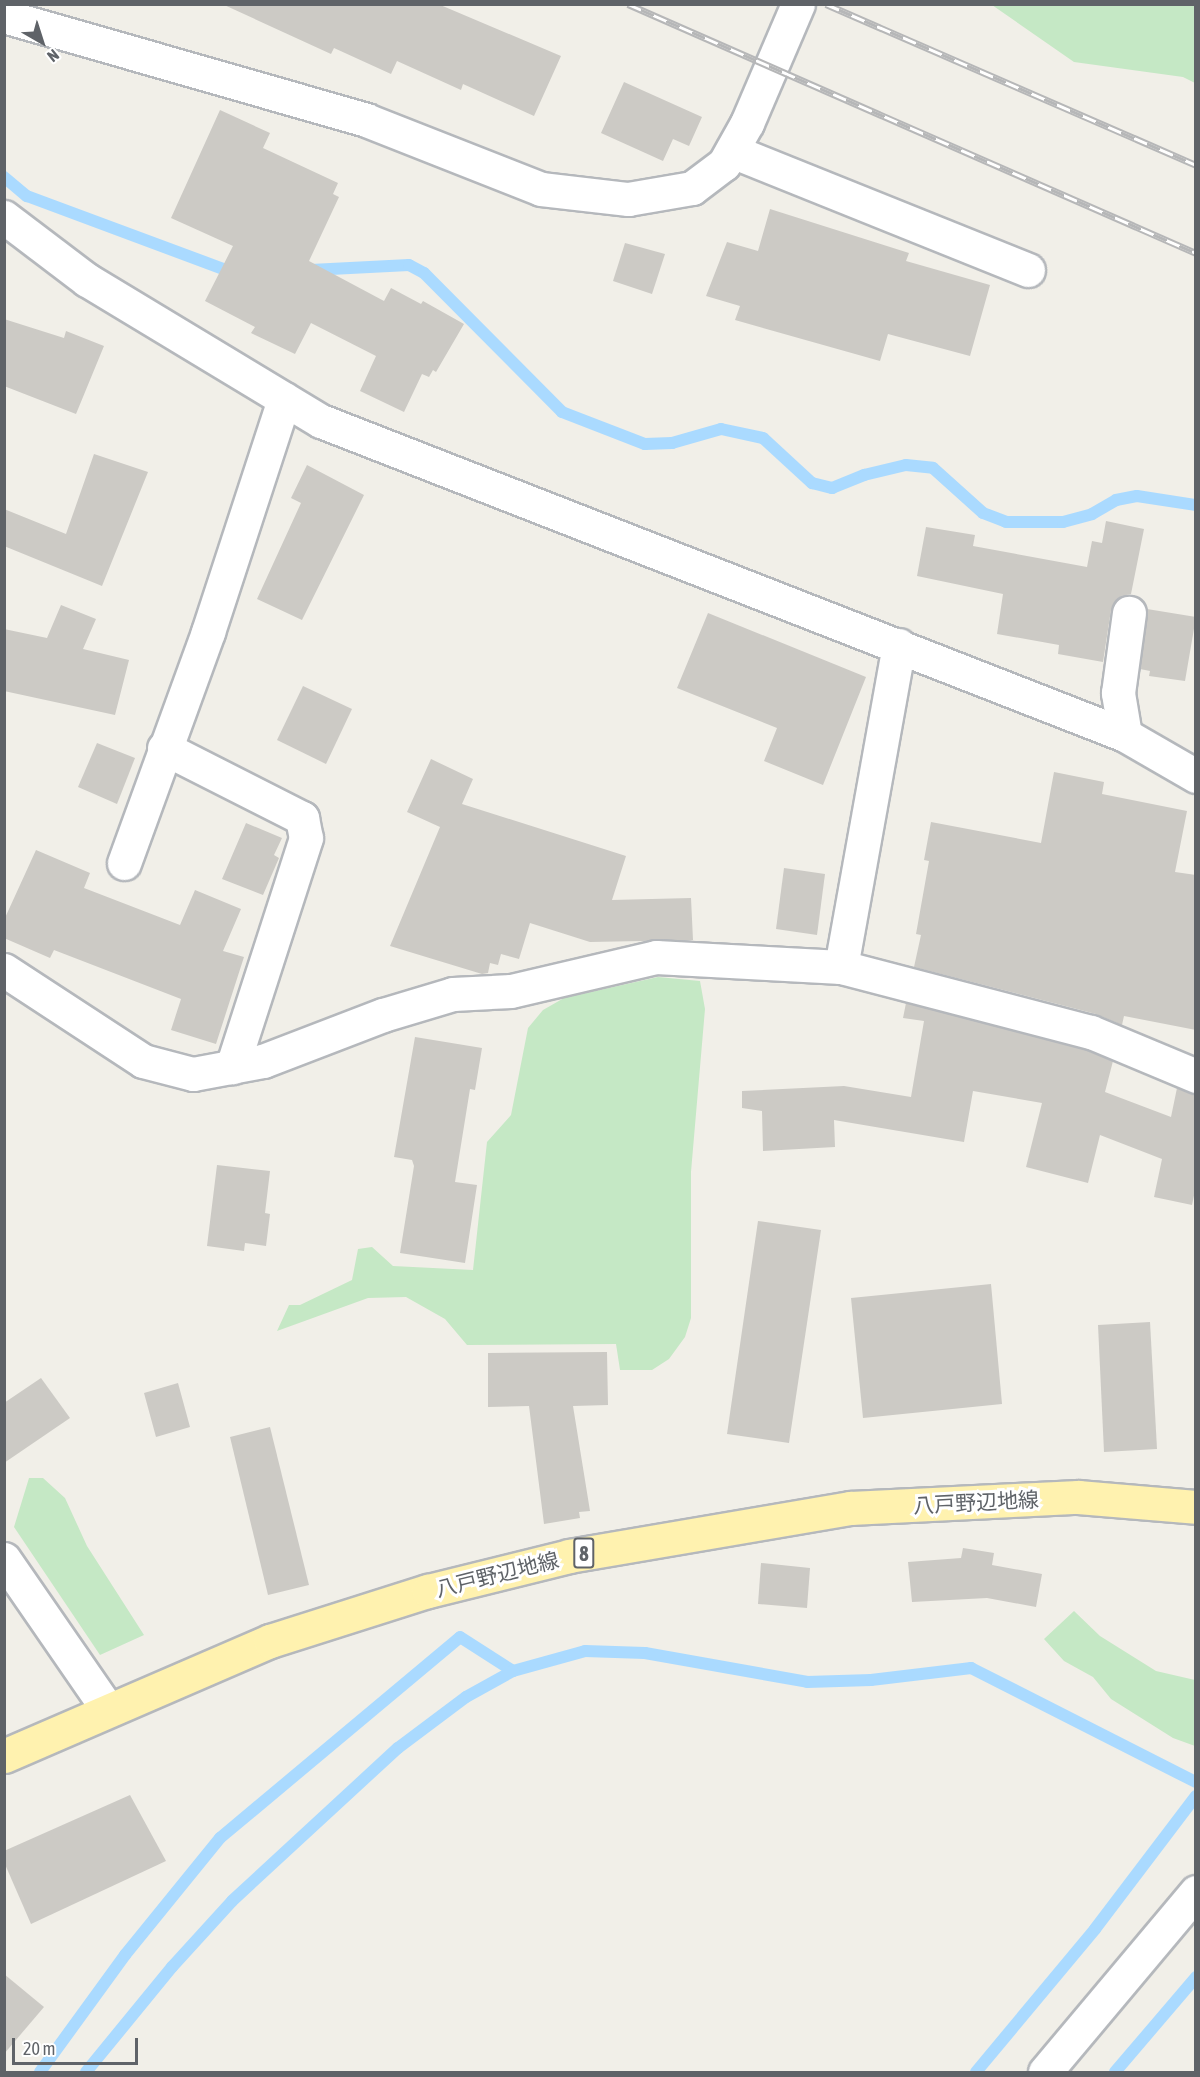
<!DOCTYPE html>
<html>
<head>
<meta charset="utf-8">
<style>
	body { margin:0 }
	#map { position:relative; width:1200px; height:2077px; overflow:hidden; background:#f1efe8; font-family:"Asap Condensed","Noto Sans JP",sans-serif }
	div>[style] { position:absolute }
	.green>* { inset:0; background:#c5e8c5 }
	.stream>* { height:12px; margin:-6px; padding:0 6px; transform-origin:6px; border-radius:6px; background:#aadaff }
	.building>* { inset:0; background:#cccac5 }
	.roads { filter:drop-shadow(2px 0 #b5b8bc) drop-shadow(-2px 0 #b5b8bc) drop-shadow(0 2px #b5b8bc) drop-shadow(0 -2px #b5b8bc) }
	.minor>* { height:33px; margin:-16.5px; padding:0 16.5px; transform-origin:16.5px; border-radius:16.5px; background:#fff }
	.tertiary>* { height:33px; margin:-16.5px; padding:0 16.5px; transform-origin:16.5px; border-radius:16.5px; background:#fff }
	.primary>* { height:33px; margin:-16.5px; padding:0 16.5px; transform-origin:16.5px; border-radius:16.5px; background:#fff2af }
	.rail>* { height:7px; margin-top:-3.5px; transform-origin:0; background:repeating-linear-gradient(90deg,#fff 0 14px,#b6b7b8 0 28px); box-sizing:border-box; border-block:2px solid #b6b7b8 }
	span { translate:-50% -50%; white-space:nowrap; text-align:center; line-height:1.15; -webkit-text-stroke:6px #fff; paint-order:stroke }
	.shield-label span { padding:2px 4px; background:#fff; border:2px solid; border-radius:4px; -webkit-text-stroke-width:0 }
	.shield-label { font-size:20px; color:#5f6368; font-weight:700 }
	.street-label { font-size:21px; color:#5f6368 }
	.frame { position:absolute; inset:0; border:6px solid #5f6368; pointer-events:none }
	.north { position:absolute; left:12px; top:12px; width:60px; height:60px; -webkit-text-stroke:4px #fff; paint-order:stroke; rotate:141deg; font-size:16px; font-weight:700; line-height:24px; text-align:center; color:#5f6368 }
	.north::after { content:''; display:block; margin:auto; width:21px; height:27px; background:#5f6368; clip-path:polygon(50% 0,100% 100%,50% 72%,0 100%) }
	.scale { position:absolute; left:12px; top:2038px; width:126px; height:27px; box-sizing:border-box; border:3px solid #5f6368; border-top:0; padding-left:8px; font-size:18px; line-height:21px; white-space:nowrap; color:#5f6368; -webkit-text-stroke:4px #fff; paint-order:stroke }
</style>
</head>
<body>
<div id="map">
	<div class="green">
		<div style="clip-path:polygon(992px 5px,1195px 5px,1195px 83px,1183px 77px,1074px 62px)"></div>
		<div style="clip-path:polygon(658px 977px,700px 981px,705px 1009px,691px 1172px,691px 1318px,685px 1337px,669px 1359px,652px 1370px,620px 1370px,616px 1344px,467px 1345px,445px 1319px,406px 1297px,368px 1298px,277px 1331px,289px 1305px,300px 1305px,352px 1280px,358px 1249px,372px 1247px,393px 1266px,473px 1270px,487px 1142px,511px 1115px,528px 1028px,543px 1010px,564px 998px)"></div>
		<div style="clip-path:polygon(29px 1478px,43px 1478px,65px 1498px,87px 1546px,144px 1635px,100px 1655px,14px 1527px)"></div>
		<div style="clip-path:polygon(1074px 1611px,1100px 1636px,1156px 1671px,1195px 1680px,1195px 1746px,1173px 1738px,1111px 1699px,1093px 1677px,1064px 1661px,1044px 1639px)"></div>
	</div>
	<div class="stream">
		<div style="left:4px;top:177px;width:30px;rotate:40deg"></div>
		<div style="left:27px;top:196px;width:224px;rotate:20.4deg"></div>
		<div style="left:311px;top:270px;width:98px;rotate:-2.9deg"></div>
		<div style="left:409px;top:265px;width:17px;rotate:28deg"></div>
		<div style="left:424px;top:273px;width:196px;rotate:45.2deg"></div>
		<div style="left:562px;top:412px;width:89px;rotate:21.1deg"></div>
		<div style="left:645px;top:444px;width:27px;rotate:-2deg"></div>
		<div style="left:672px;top:443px;width:51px;rotate:-15.9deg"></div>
		<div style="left:721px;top:429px;width:43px;rotate:12.1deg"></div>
		<div style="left:763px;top:438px;width:67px;rotate:42.6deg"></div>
		<div style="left:812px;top:483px;width:21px;rotate:14deg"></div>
		<div style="left:832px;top:488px;width:35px;rotate:-22deg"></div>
		<div style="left:864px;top:475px;width:43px;rotate:-13.4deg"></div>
		<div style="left:906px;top:465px;width:27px;rotate:6deg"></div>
		<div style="left:933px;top:468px;width:67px;rotate:42deg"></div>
		<div style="left:983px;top:513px;width:25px;rotate:21deg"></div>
		<div style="left:1006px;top:522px;width:57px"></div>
		<div style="left:1063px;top:522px;width:30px;rotate:-15deg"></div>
		<div style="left:1092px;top:514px;width:28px;rotate:-30deg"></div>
		<div style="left:1116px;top:500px;width:21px;rotate:-11deg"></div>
		<div style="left:1137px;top:496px;width:60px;rotate:8.7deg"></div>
		<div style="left:40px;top:2072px;width:145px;rotate:-54deg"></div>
		<div style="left:125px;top:1955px;width:151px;rotate:-50.9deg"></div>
		<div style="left:220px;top:1838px;width:313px;rotate:-39.9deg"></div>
		<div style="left:460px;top:1637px;width:63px;rotate:32.7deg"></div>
		<div style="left:513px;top:1671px;width:75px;rotate:-15.5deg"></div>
		<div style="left:585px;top:1651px;width:60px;rotate:1.9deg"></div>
		<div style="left:645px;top:1653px;width:165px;rotate:10.1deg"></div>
		<div style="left:807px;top:1682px;width:64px;rotate:-1.8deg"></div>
		<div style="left:871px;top:1680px;width:101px;rotate:-6.8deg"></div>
		<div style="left:971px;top:1668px;width:252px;rotate:26.9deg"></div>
		<div style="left:86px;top:2072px;width:136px;rotate:-50.7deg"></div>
		<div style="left:172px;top:1967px;width:89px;rotate:-47.7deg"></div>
		<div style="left:232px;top:1901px;width:226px;rotate:-42.7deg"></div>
		<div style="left:398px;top:1748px;width:85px;rotate:-36.9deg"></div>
		<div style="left:466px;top:1697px;width:54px;rotate:-29deg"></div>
		<div style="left:976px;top:2072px;width:186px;rotate:-50.2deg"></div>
		<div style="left:1095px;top:1929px;width:167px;rotate:-52.8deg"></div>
		<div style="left:1115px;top:2072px;width:125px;rotate:-49.5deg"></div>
	</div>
	<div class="building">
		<div style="clip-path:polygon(222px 4px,438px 4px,561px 56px,534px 116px,463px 84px,461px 90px,397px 61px,391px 74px,334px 48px,331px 54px)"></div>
		<div style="clip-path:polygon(624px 82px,702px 117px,689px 146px,673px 139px,663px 161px,601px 133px)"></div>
		<div style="clip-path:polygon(220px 110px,270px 133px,263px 148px,338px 183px,333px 194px,339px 197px,309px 261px,384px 301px,391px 288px,421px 304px,423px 301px,464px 324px,436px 372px,433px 370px,429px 377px,422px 374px,404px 412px,360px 391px,376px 356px,311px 323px,295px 354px,251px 333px,255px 327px,205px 301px,233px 246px,171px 218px)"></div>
		<div style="clip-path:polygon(770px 209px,909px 253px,906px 261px,990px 285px,970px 356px,888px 334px,880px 361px,735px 320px,740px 306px,706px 296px,727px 242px,758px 251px)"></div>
		<div style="clip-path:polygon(625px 243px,665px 254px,652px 294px,613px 281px)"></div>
		<div style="clip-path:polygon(4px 319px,64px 338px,66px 331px,104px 346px,76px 414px,4px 386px)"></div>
		<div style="clip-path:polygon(94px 454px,148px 472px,102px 586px,4px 546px,4px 509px,66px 534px)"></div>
		<div style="clip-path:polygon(307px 465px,364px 495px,302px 620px,257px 599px,301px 503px,291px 498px)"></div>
		<div style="clip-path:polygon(1106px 521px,1144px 529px,1131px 594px,1121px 596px,1111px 610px,1103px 662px,1058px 654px,1059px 645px,997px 634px,1003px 594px,917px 576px,926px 527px,975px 535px,973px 546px,1087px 567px,1092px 541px,1102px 543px)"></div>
		<div style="clip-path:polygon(61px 605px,96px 619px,83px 649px,129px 660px,115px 715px,4px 691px,4px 629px,47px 638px)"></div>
		<div style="clip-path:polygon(1147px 609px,1196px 617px,1185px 681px,1149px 676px,1150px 671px,1140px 669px)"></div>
		<div style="clip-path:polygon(708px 613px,866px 677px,823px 785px,764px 761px,777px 728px,677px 688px)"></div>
		<div style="clip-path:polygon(303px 686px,352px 709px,326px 764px,277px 740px)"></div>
		<div style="clip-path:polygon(97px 743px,135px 758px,117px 804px,78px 787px)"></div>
		<div style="clip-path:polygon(431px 759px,473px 779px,462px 804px,626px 856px,612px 900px,691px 898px,693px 940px,590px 942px,530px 923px,519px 959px,501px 954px,498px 965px,490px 963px,488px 973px,482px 974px,390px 946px,440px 827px,407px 812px)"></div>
		<div style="clip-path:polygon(1054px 772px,1104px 782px,1102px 794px,1187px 811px,1175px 872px,1196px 875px,1196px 1030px,1124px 1016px,1122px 1025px,1096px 1014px,914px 967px,921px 935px,916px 934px,929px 861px,924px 860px,931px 822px,1041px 843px)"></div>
		<div style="clip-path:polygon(246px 823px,282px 838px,274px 855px,279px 858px,263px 895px,222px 879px)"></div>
		<div style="clip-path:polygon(36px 850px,90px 873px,84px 888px,180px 925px,195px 890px,241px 909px,223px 951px,244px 957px,216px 1044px,171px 1030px,181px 999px,54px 950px,50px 958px,4px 938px,4px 920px)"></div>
		<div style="clip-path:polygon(784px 868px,825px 874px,817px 935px,776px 929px)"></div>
		<div style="clip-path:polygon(906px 1003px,1085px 1050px,1113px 1061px,1105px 1092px,1171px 1117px,1177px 1088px,1196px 1094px,1196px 1186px,1192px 1205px,1154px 1197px,1162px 1159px,1100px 1135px,1088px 1183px,1026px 1167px,1042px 1103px,973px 1091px,964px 1142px,834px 1120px,835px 1147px,763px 1151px,762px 1111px,742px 1108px,742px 1091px,844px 1086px,911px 1097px,924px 1021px,903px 1018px)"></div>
		<div style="clip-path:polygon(415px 1037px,482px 1048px,475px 1090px,470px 1089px,455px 1182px,477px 1185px,465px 1263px,400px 1253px,414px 1166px,412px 1160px,394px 1157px)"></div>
		<div style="clip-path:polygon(217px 1165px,270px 1171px,265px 1213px,270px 1214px,266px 1246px,245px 1243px,244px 1251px,207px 1246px)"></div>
		<div style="clip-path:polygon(758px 1221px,821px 1230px,789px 1443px,727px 1434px)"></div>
		<div style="clip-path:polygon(991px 1284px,1002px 1404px,863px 1418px,851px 1298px)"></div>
		<div style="clip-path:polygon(1150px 1322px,1157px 1449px,1104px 1452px,1098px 1325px)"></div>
		<div style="clip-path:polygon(607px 1352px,608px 1405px,573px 1406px,590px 1511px,579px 1512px,580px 1518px,544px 1524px,529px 1406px,488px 1407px,488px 1353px)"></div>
		<div style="clip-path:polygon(41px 1378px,70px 1418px,4px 1463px,4px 1403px)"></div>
		<div style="clip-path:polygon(178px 1383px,190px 1427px,156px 1437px,144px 1393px)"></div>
		<div style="clip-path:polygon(270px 1427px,309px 1585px,268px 1595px,230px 1437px)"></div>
		<div style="clip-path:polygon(963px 1548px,994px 1553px,992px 1565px,1042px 1574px,1036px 1607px,987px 1598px,912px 1602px,908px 1562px,961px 1558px)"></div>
		<div style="clip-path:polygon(761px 1563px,810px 1568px,807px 1608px,758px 1604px)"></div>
		<div style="clip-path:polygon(130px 1795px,166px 1861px,31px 1924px,4px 1862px,4px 1851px)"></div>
		<div style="clip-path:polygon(4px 1974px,44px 2007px,4px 2054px)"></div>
	</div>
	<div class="roads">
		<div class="minor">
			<div style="left:4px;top:16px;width:377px;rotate:16deg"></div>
			<div style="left:366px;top:120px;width:188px;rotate:21.5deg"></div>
			<div style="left:541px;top:189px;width:88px;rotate:6.6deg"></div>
			<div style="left:628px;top:199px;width:65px;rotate:-9.8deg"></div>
			<div style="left:692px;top:188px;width:40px;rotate:-37deg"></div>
			<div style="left:724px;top:164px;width:47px;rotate:-60.7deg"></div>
			<div style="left:747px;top:123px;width:129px;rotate:-66.8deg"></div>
			<div style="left:732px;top:151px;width:319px;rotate:21.9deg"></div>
			<div style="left:1125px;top:735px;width:43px;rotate:-99.5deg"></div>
			<div style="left:1118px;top:693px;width:81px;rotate:-82.2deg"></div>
			<div style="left:164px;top:748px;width:155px;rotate:26.9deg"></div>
			<div style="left:302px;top:818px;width:20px;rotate:79deg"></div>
			<div style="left:306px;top:838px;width:241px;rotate:107.9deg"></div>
			<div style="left:124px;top:863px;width:246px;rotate:-70deg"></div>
			<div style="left:208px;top:632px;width:245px;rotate:-71.9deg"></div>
			<div style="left:841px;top:967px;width:327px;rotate:-79.8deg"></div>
			<div style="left:4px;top:970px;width:166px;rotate:33.2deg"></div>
			<div style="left:143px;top:1061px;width:52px;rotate:14.6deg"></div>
			<div style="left:193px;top:1074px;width:71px;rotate:-10.5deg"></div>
			<div style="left:263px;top:1061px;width:129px;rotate:-21deg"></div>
			<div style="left:383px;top:1015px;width:73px;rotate:-16.7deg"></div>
			<div style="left:453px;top:994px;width:58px;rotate:-3deg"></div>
			<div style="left:511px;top:991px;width:149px;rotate:-13.2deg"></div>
			<div style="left:656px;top:957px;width:185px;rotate:3.1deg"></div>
			<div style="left:841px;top:967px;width:258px;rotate:14.6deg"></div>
			<div style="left:1091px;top:1032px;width:114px;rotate:22.7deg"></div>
			<div style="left:4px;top:1559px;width:183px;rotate:55.4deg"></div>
		</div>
		<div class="tertiary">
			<div style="left:4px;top:217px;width:104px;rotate:37.2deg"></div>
			<div style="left:87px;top:280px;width:273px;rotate:31.1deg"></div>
			<div style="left:321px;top:421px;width:863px;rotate:21.33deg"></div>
			<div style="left:1125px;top:735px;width:82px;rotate:30deg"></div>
			<div style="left:1045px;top:2072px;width:235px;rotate:-50deg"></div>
		</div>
		<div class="primary">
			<div style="left:4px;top:1756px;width:290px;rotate:-23.4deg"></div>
			<div style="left:270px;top:1641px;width:166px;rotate:-17.6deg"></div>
			<div style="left:428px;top:1591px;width:145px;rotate:-13.9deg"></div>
			<div style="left:569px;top:1556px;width:285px;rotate:-9.7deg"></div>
			<div style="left:850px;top:1508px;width:228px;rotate:-2.8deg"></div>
			<div style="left:1078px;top:1497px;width:118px;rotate:4.8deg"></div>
		</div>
	</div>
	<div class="rail">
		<div style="left:628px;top:4px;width:620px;rotate:23.67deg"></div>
		<div style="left:826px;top:4px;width:404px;rotate:23.5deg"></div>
	</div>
	<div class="shield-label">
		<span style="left:584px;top:1553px">8</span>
	</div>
	<div class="street-label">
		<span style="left:976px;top:1502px;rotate:-3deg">八戸野辺地線</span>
		<span style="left:497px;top:1574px;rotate:-14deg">八戸野辺地線</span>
	</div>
	<div class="frame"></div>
	<div class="north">N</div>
	<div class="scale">20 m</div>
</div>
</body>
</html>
